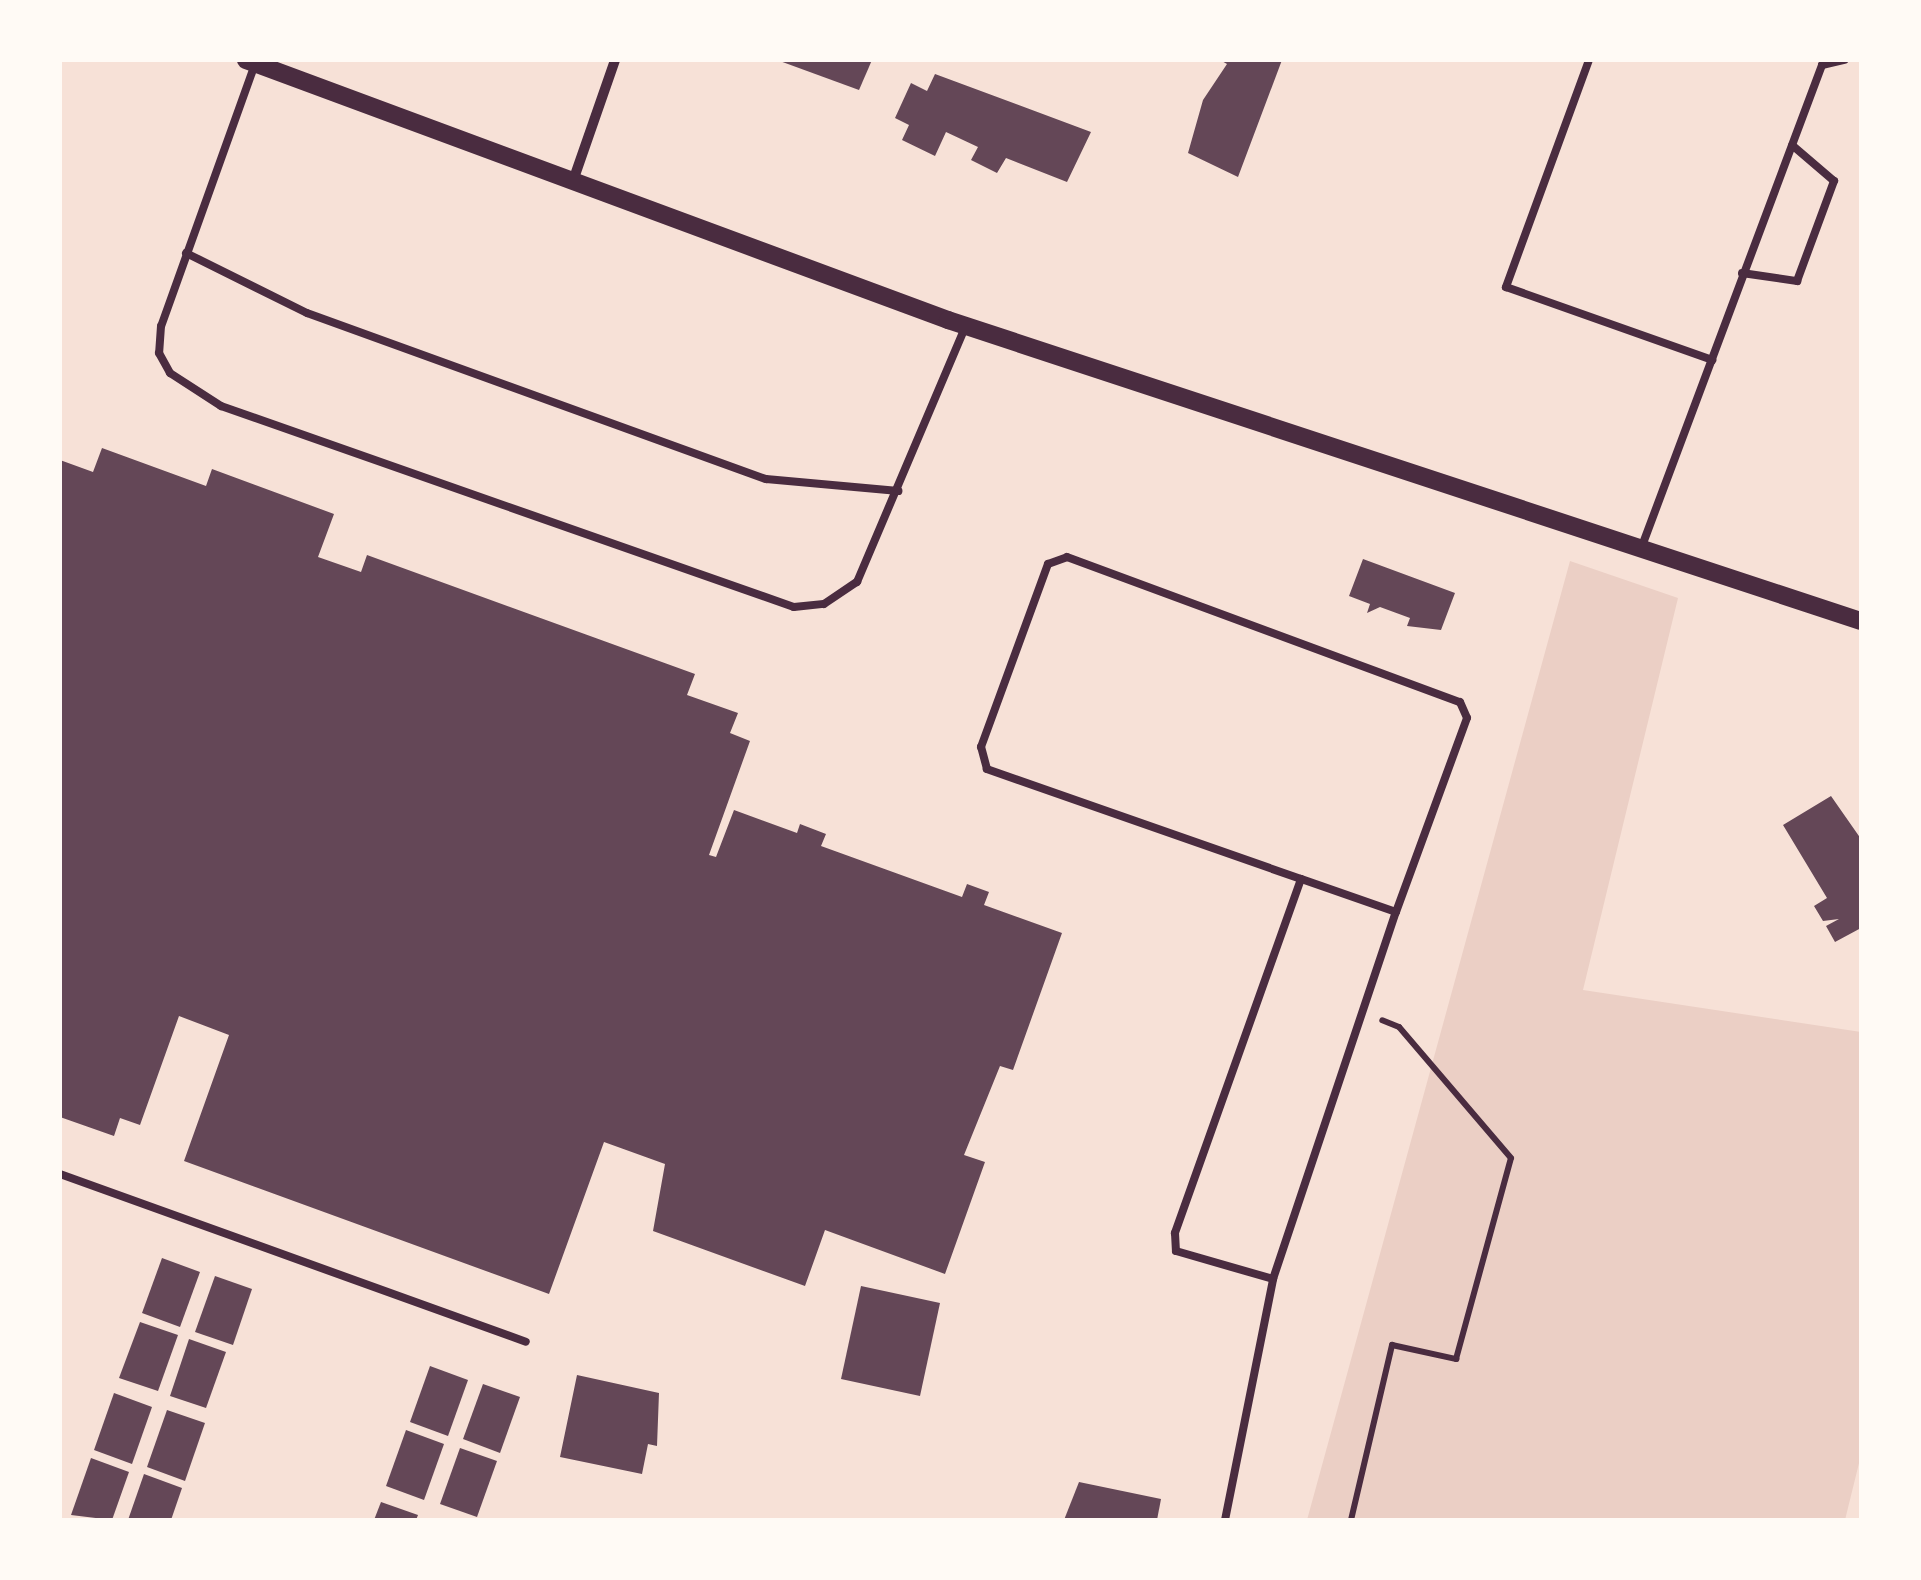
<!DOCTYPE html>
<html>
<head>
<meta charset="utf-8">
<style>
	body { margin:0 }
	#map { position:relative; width:1921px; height:1580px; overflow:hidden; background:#f7e1d7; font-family:"Work Sans",sans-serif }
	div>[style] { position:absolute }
	.green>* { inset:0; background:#ebcfc5 }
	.building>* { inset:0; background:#644757 }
	.path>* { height:6px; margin:-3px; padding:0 3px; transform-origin:3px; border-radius:3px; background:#4a2c40 }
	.service>* { height:8px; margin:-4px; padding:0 4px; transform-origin:4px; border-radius:4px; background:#4a2c40 }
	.minor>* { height:10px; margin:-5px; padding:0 5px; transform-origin:5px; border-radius:5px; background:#4a2c40 }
	.tertiary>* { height:18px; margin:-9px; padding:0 9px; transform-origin:9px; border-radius:9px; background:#4a2c40 }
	span { translate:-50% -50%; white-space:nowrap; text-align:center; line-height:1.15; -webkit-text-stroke:8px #fffaf5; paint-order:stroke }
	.frame { position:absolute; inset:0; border:62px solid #fffaf5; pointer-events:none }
</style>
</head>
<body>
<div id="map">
	<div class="green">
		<div style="clip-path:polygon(1570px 561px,1678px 598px,1583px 990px,1861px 1032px,1861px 1455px,1845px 1520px,1307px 1520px)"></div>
	</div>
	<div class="building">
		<div style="clip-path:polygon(777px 60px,872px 60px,859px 90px)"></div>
		<div style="clip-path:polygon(1220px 60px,1282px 60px,1238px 177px,1188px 153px,1203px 100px,1227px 64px)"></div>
		<div style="clip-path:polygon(935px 74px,1091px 132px,1067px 182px,1006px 158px,997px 173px,971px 160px,978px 147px,946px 132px,935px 156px,902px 140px,909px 125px,895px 118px,911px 83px,927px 91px)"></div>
		<div style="clip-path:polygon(102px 448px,206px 486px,212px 469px,334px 514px,318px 557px,361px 572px,367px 555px,695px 674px,687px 695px,738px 713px,730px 733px,750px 741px,709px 855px,716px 857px,734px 810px,797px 833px,800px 824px,826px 834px,821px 846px,962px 897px,967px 884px,989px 892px,984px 905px,1062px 933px,1013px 1070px,1000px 1066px,964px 1155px,985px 1162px,945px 1274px,825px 1230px,805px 1286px,653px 1231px,665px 1164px,604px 1142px,549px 1294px,184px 1161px,229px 1035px,179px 1016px,140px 1125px,120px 1118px,114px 1136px,60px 1117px,60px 460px,93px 472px)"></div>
		<div style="clip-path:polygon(1363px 559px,1455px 593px,1441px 630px,1407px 626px,1410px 618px,1380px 607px,1367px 613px,1370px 604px,1349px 596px)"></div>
		<div style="clip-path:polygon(1831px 796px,1861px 839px,1861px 928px,1835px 942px,1826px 926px,1839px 919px,1823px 921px,1814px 906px,1827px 898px,1783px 825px)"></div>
		<div style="clip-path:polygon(162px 1258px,200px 1272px,180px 1327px,142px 1313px)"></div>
		<div style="clip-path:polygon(215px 1276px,252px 1289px,233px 1345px,195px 1332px)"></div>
		<div style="clip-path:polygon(861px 1286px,940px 1303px,920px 1396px,841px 1379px)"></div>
		<div style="clip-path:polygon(140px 1322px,178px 1335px,158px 1391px,119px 1378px)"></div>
		<div style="clip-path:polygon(189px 1339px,226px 1352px,206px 1408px,170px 1396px)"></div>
		<div style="clip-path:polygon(430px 1366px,468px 1380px,448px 1436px,410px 1422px)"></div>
		<div style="clip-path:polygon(577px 1375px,659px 1393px,657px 1446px,648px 1444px,642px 1474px,560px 1457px)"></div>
		<div style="clip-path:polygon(483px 1384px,520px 1397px,500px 1453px,463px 1439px)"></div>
		<div style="clip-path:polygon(114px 1393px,152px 1407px,132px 1464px,94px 1450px)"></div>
		<div style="clip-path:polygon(167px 1410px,205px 1423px,185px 1481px,147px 1467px)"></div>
		<div style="clip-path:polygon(406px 1430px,444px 1444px,424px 1500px,386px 1486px)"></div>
		<div style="clip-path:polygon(460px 1448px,497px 1461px,477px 1517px,440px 1504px)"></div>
		<div style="clip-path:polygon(91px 1458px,129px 1472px,112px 1520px,71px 1515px)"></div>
		<div style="clip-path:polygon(144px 1474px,182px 1488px,171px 1520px,128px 1520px)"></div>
		<div style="clip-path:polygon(1079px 1482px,1161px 1499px,1157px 1520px,1064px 1520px)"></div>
		<div style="clip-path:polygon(381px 1502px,418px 1515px,416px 1520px,374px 1520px)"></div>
	</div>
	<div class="path">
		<div style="left:1351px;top:1520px;width:180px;rotate:-76.8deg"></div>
		<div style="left:1392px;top:1345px;width:66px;rotate:12.3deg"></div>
		<div style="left:1456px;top:1359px;width:208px;rotate:-74.7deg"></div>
		<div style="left:1511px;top:1158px;width:172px;rotate:-130.5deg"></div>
		<div style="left:1399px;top:1027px;width:18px;rotate:-158deg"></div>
	</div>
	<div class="service">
		<div style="left:1589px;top:60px;width:242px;rotate:110.1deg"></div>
		<div style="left:1506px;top:287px;width:219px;rotate:19.5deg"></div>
		<div style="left:255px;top:64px;width:278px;rotate:109.7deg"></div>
		<div style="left:161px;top:326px;width:27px;rotate:94deg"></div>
		<div style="left:159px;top:353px;width:23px;rotate:61deg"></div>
		<div style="left:170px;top:373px;width:61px;rotate:32.9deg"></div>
		<div style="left:221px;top:406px;width:607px;rotate:19.33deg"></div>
		<div style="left:794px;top:607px;width:30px;rotate:-6deg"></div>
		<div style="left:824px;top:604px;width:40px;rotate:-34deg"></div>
		<div style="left:857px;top:582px;width:279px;rotate:-67deg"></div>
		<div style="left:186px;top:253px;width:135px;rotate:26.4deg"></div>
		<div style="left:307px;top:313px;width:488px;rotate:19.9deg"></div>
		<div style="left:766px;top:479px;width:133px;rotate:5.2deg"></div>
		<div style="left:1742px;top:273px;width:56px;rotate:8.3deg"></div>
		<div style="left:1797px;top:281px;width:107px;rotate:-69.7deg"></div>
		<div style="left:1834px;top:181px;width:55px;rotate:-139.4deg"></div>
		<div style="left:1642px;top:546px;width:514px;rotate:-69.48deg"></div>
		<div style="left:1822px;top:65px;width:23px;rotate:-13deg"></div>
		<div style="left:1301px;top:879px;width:333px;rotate:-160.7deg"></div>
		<div style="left:987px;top:769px;width:23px;rotate:-105deg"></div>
		<div style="left:981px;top:747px;width:195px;rotate:-69.9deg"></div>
		<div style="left:1048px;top:564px;width:20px;rotate:-20deg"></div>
		<div style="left:1067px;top:557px;width:419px;rotate:20.3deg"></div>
		<div style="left:1460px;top:702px;width:17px;rotate:66deg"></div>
		<div style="left:1467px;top:718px;width:207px;rotate:110.1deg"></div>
		<div style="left:60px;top:1174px;width:495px;rotate:19.8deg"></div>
		<div style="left:1225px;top:1520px;width:246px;rotate:-78.7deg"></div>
		<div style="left:1273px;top:1279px;width:387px;rotate:-71.5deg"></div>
		<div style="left:1396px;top:912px;width:101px;rotate:-160.8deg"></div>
		<div style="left:1301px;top:879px;width:376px;rotate:109.6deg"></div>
		<div style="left:1175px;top:1233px;width:18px;rotate:87deg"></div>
		<div style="left:1176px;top:1251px;width:101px;rotate:16.1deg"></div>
	</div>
	<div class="minor">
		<div style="left:574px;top:178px;width:125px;rotate:-70.8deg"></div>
	</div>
	<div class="tertiary">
		<div style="left:246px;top:60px;width:749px;rotate:20.32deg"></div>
		<div style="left:948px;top:320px;width:961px;rotate:18.25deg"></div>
	</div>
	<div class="frame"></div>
</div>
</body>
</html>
